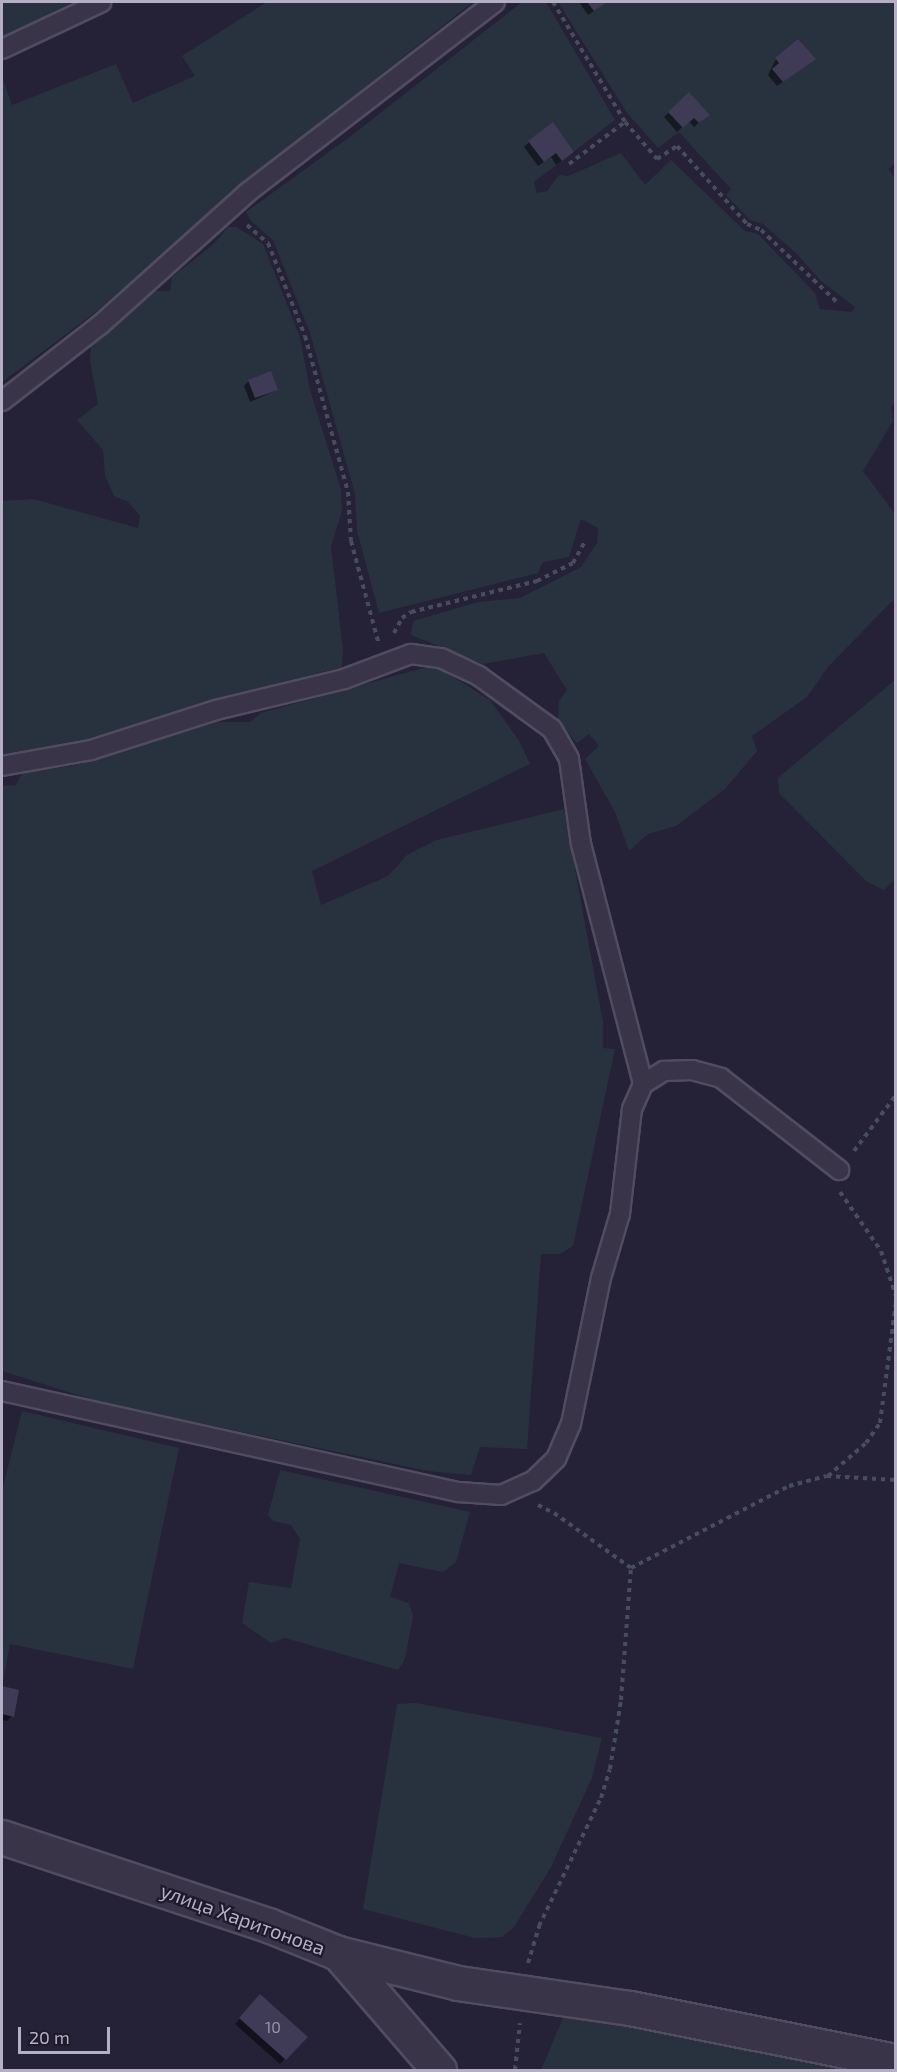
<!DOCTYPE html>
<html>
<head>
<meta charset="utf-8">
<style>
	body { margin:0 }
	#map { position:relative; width:897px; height:2072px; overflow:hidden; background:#252137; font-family:"Exo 2",sans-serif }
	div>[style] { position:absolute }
	.green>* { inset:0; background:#28323f }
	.shadow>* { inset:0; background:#0007 }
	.building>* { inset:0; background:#3f3a55 }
	.path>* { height:4px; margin-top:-2px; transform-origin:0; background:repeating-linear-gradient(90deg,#484d5c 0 4.5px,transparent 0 9px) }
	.roads { filter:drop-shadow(2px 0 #514c60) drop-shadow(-2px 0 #514c60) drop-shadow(0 2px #514c60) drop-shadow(0 -2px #514c60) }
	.lane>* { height:18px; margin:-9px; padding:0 9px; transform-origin:9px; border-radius:9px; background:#393448 }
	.street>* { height:33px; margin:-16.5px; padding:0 16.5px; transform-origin:16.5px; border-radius:16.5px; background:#393448 }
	span { translate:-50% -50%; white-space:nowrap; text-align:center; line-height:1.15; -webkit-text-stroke:4.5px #1e1a2c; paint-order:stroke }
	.number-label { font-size:16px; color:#9792a8 }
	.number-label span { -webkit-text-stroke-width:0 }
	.street-label { font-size:20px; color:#b4afc4 }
	.frame { position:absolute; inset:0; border:3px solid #b4afc4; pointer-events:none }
	.scale { position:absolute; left:18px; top:2027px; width:92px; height:27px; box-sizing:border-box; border:3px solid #b4afc4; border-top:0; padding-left:8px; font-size:18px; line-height:21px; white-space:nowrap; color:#b4afc4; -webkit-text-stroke:4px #1e1a2c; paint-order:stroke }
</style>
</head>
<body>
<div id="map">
	<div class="green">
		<div style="clip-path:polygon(2px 2px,72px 2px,2px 40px)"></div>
		<div style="clip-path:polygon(267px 2px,473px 2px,254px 174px,97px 311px,2px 382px,2px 77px,12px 105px,116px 64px,133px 103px,195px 76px,182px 56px)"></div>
		<div style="clip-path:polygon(522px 2px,546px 2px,615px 120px,534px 182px,537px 193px,547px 191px,559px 175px,568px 176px,621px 153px,645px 185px,671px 160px,745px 231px,758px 234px,815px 293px,820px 309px,852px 312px,855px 307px,821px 281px,798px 255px,763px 224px,750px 220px,726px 195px,731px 189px,679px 132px,658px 148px,627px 113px,558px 2px,895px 2px,896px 161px,889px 169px,896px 181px,895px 401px,891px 407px,893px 421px,863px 471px,895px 514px,895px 598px,827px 668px,807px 697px,752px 736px,757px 751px,725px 789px,676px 826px,648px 834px,629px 851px,615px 812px,585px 759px,599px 746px,589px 734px,577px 743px,558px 721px,559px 701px,567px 690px,544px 653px,483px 664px,411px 635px,413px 621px,478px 602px,520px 598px,581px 567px,597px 543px,598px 528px,581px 519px,569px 557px,543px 562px,538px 573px,379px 613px,357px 531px,355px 494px,310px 333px,273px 240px,250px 220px,246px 212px,351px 136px)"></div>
		<div style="clip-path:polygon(228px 227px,236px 227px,263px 244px,300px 337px,310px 390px,341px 490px,342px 511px,331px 546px,343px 650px,342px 667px,219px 699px,108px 737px,2px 757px,2px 501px,33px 499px,138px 528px,140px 516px,128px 502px,114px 496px,105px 476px,103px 450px,77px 420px,98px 404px,90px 361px,91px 345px,154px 291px,170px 291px,172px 277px,214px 244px)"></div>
		<div style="clip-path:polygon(434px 665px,490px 700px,520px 742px,530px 764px,312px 871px,321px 905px,388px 876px,407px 855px,437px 840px,564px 809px,603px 1022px,603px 1048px,615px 1049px,573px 1246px,560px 1254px,541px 1254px,527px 1449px,480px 1447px,471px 1475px,428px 1471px,103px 1403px,2px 1371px,2px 786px,16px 785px,22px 773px,76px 765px,218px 722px,250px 722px,261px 713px)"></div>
		<div style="clip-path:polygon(895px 680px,895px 879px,884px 890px,866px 881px,779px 793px,778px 778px)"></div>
		<div style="clip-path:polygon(22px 1411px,179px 1448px,133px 1669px,10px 1644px,2px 1686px,2px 1491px)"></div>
		<div style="clip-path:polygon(280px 1470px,470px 1512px,456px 1562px,443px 1572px,399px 1563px,390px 1597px,409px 1603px,413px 1616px,405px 1659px,398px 1670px,285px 1638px,271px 1643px,242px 1623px,249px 1582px,291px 1588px,300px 1539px,291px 1525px,273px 1521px,268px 1515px)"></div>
		<div style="clip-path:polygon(416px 1703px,602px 1738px,592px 1778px,550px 1869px,514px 1927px,502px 1937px,475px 1938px,363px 1909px,397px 1704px)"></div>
		<div style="clip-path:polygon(565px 2013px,597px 2014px,875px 2070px,541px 2070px)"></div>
	</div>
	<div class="shadow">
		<div style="clip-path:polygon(579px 2px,608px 2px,588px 15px)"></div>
		<div style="clip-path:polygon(776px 59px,809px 63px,777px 86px,768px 75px)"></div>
		<div style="clip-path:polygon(689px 94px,703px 119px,694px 127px,689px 121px,677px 132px,664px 117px)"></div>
		<div style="clip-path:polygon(529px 142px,568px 156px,556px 165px,551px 157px,538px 166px,524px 147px)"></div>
		<div style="clip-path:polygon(249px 381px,277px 390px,250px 402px,244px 386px)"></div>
		<div style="clip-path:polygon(2px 1688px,18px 1691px,12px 1716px,7px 1721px,2px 1720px)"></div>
		<div style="clip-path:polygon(255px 2001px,306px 2037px,280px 2064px,235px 2024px)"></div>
	</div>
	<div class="building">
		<div style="clip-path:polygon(587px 2px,608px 2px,594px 11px)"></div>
		<div style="clip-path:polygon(798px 39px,816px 59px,783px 82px,772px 69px,779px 63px,775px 58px)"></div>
		<div style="clip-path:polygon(689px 92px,710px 115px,699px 123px,694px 118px,683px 128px,668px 112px)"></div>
		<div style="clip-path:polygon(553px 122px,574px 152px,562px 161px,556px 153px,544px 162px,528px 141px)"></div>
		<div style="clip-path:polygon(271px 371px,278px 390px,255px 398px,248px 380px)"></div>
		<div style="clip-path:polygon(2px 1686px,19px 1690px,14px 1717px,2px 1714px)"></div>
		<div style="clip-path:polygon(260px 1994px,308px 2037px,286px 2060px,239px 2018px)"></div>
	</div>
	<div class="path">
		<div style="left:553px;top:2px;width:140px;rotate:59deg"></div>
		<div style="left:625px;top:122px;width:49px;rotate:49.1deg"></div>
		<div style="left:657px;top:159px;width:24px;rotate:-33deg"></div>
		<div style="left:677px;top:146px;width:105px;rotate:48.1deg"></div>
		<div style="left:747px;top:224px;width:15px;rotate:23deg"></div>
		<div style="left:761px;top:230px;width:105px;rotate:43.5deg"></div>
		<div style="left:569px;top:164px;width:70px;rotate:-36.9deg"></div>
		<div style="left:247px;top:225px;width:28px;rotate:41deg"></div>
		<div style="left:268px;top:243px;width:100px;rotate:68.3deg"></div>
		<div style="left:305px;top:336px;width:162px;rotate:74.6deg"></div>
		<div style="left:348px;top:492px;width:49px;rotate:86.5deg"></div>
		<div style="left:351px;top:541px;width:104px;rotate:74.9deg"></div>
		<div style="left:394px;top:633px;width:17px;rotate:-62deg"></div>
		<div style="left:402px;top:618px;width:11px;rotate:-34deg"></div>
		<div style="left:411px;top:612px;width:130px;rotate:-13.8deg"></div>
		<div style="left:537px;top:581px;width:40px;rotate:-26.6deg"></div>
		<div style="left:573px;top:563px;width:25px;rotate:-61deg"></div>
		<div style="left:854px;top:1151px;width:70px;rotate:-53.1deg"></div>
		<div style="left:840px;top:1192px;width:72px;rotate:55.2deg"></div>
		<div style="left:881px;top:1251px;width:47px;rotate:71.6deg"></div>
		<div style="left:828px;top:1476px;width:50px;rotate:-41deg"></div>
		<div style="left:866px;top:1443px;width:24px;rotate:-55deg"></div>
		<div style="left:880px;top:1423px;width:123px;rotate:-82.5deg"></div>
		<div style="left:538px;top:1505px;width:18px;rotate:27deg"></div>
		<div style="left:554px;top:1513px;width:95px;rotate:35.5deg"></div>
		<div style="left:631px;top:1568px;width:178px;rotate:-27.4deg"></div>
		<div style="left:789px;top:1486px;width:39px;rotate:-15deg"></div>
		<div style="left:827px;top:1476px;width:69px;rotate:3.3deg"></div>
		<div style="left:528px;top:1963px;width:39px;rotate:-73deg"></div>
		<div style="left:539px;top:1926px;width:142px;rotate:-64.2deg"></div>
		<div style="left:601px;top:1798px;width:30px;rotate:-73deg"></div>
		<div style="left:610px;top:1769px;width:70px;rotate:-80.9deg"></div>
		<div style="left:621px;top:1700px;width:132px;rotate:-85.7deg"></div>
		<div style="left:515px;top:2070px;width:47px;rotate:-83.9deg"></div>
	</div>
	<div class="roads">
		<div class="lane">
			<div style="left:2px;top:49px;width:110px;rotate:-25.2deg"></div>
			<div style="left:2px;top:401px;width:124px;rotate:-37.8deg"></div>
			<div style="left:100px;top:325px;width:198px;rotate:-41.9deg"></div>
			<div style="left:247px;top:193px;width:313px;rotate:-37.6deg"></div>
			<div style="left:2px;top:766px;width:90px;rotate:-10.2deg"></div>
			<div style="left:91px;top:750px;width:131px;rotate:-17.7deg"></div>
			<div style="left:216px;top:710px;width:132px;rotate:-13.6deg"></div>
			<div style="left:344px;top:679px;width:72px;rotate:-20.5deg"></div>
			<div style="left:411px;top:654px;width:30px;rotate:8deg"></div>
			<div style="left:441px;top:658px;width:42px;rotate:25.3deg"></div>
			<div style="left:479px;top:676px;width:90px;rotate:36deg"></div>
			<div style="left:552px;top:729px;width:34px;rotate:60deg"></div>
			<div style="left:569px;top:759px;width:86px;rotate:82deg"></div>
			<div style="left:581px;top:844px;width:248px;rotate:75.5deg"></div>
			<div style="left:2px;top:1391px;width:468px;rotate:12.5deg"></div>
			<div style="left:459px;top:1492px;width:42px;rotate:4.1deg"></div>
			<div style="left:501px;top:1495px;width:35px;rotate:-24deg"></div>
			<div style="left:533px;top:1481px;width:32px;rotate:-44deg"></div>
			<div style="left:556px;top:1459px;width:38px;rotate:-67deg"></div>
			<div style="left:571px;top:1424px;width:149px;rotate:-78.4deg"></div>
			<div style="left:601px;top:1278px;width:67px;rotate:-73.5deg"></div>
			<div style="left:620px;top:1214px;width:106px;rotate:-83.5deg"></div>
			<div style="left:632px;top:1109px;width:27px;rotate:-66deg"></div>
			<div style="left:643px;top:1084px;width:25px;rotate:-32deg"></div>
			<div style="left:664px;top:1071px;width:28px;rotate:-2deg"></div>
			<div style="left:692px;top:1070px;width:30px;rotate:15deg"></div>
			<div style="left:721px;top:1078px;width:150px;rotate:37.9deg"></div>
		</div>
		<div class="street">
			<div style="left:2px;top:1837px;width:280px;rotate:18.3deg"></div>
			<div style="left:268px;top:1925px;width:75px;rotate:21.8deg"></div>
			<div style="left:338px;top:1953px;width:155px;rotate:49.2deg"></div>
			<div style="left:338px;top:1953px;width:124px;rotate:14deg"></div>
			<div style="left:458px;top:1983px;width:174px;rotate:8.3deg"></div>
			<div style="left:630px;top:2008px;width:271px;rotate:11.3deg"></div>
		</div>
	</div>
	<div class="number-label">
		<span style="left:273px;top:2027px">10</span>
	</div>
	<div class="street-label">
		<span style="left:243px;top:1919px;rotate:20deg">улица Харитонова</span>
	</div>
	<div class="frame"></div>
	<div class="scale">20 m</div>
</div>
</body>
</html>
